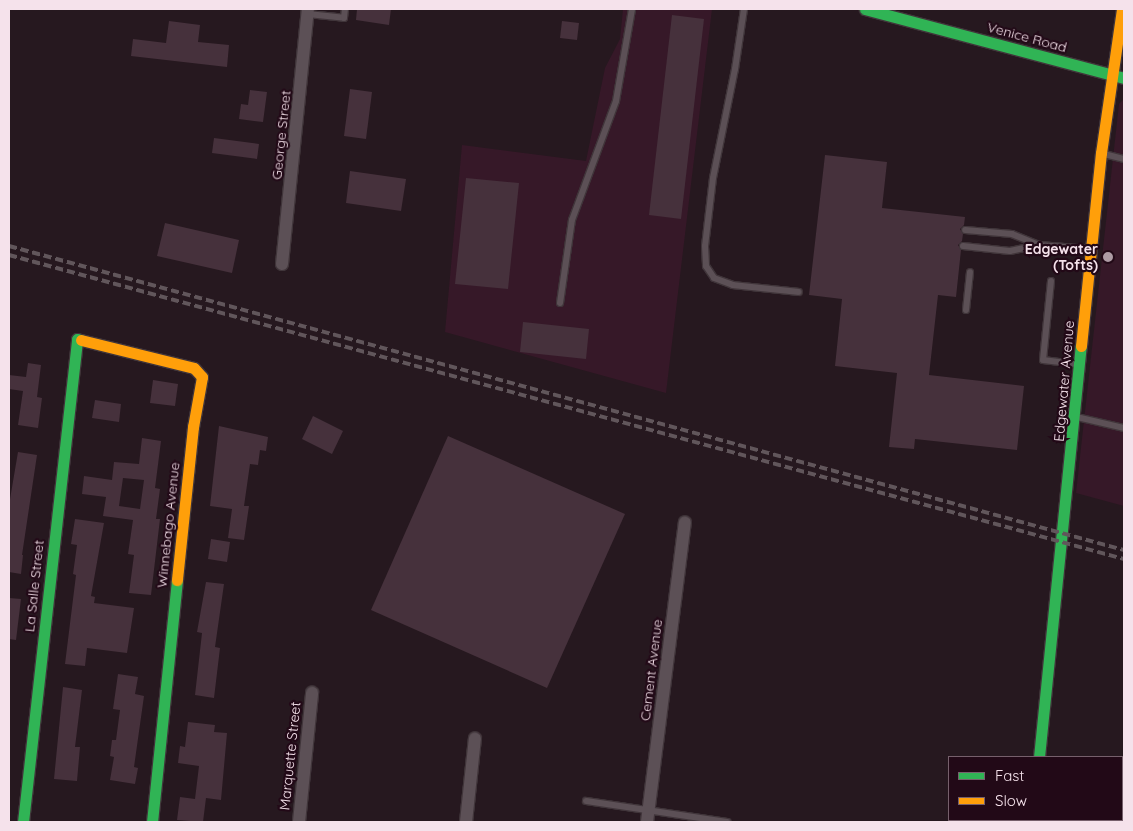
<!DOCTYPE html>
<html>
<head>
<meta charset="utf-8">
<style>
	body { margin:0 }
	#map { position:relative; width:1133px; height:831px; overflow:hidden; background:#26181f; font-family:Quicksand,sans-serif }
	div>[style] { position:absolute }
	.built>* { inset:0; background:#361828 }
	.building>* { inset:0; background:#46313c }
	.roads { filter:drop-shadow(1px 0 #40353a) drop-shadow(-1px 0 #40353a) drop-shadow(0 1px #40353a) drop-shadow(0 -1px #40353a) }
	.lane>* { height:6px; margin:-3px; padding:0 3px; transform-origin:3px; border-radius:3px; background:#5c5056 }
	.street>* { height:12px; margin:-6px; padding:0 6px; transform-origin:6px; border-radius:6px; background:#5c5056 }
	.fast>* { height:11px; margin:-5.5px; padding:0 5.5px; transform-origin:5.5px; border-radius:5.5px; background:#30b455 }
	.slow>* { height:11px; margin:-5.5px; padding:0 5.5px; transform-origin:5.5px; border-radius:5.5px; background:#ff9f0a }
	.rail>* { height:4px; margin-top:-2px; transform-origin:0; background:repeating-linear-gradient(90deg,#61565b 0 8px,transparent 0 12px) }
	.dots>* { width:14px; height:14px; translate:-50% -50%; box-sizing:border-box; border:2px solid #220917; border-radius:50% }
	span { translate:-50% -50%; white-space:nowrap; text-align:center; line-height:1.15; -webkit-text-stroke:4.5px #220917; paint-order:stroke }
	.street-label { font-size:14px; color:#f5e2eb }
	.poi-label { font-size:14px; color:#f5e2eb; font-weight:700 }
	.right { translate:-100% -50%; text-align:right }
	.frame { position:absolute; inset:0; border:10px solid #f5e2eb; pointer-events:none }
	.legend { position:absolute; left:948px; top:756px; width:175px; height:65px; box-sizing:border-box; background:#220917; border:1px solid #76606c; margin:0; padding:6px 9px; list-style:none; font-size:15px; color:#f5e2eb }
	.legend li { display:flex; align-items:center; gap:10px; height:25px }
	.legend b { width:25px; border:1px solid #76606c }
</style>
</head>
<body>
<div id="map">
	<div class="built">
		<div style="clip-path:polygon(623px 9px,712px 9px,666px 393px,445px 332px,462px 145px,586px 161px,605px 68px,620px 39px)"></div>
		<div style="clip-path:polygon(1124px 99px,1124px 506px,1076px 493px,1119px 104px)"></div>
	</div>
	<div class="building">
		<div style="clip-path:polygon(357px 9px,391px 9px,389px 25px,356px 20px)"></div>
		<div style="clip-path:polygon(672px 15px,704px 19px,681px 219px,649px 215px)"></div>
		<div style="clip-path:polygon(169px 21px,200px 25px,198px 42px,229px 45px,227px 67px,131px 56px,133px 39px,166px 43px)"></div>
		<div style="clip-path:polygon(562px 21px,579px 23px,577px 40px,560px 38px)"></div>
		<div style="clip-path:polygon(350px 89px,372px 92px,366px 139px,344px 136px)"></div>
		<div style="clip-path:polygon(250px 90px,267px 92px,263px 122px,239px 119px,241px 104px,248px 105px)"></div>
		<div style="clip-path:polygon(214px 138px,259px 144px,257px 159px,212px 153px)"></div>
		<div style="clip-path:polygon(825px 155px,887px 162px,882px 208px,965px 217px,964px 225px,960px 229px,963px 234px,962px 241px,958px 245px,961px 250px,956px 297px,938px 295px,929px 375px,1024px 386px,1017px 450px,915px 439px,914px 449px,889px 447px,897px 373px,835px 366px,842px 299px,809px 295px)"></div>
		<div style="clip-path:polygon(350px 171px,406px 179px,401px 211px,346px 203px)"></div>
		<div style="clip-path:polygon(466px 178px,519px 183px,508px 289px,455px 284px)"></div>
		<div style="clip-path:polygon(165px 223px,239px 240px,232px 273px,157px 256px)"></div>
		<div style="clip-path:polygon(523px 322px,589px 329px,586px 359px,520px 352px)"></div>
		<div style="clip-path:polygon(28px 363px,41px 365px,37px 397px,42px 398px,38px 428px,18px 425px,23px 391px,9px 389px,9px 375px,26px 377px)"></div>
		<div style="clip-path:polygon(153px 380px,178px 384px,175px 406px,150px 403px)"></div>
		<div style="clip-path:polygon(95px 400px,121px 404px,119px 422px,92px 418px)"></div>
		<div style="clip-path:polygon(313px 416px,343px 431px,332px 454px,302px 439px)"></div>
		<div style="clip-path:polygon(219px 426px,268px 437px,266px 451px,260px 450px,258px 465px,250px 464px,244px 506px,249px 506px,244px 540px,228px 538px,232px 509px,210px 506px)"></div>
		<div style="clip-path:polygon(448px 436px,625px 514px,547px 688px,371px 610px)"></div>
		<div style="clip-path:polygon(evenodd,142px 438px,161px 441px,155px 488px,160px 489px,156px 519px,160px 519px,151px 595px,129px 593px,134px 555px,128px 554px,133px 520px,103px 516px,106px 497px,82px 494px,84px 476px,112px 480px,114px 462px,139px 464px,142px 438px,123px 478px,144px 480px,140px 509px,119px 506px,123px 478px)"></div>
		<div style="clip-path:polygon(18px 452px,37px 455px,22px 555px,23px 555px,21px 574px,9px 572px,9px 505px)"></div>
		<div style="clip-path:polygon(75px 519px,104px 523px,91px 596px,95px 597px,94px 603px,134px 608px,127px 653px,87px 648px,85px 666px,65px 664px,76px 575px,73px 574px,77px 545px,71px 544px)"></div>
		<div style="clip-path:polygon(211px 539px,230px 542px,227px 562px,208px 559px)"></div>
		<div style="clip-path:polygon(206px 582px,224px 584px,215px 647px,220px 648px,214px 698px,195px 695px,202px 633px,197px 632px)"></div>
		<div style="clip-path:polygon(9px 598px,21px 599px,16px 640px,9px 639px)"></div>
		<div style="clip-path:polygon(118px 674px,138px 677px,135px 694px,144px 696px,134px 767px,138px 768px,135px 784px,110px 780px,114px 757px,110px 756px,112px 740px,116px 740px,120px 710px,113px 709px)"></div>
		<div style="clip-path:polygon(63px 687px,82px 690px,75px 747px,80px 747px,77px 781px,54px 779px)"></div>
		<div style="clip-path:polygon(188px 722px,215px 725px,214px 732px,227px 733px,221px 800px,206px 798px,203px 822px,177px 820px,180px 797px,195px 799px,199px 766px,178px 763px,180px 746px,185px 747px)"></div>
	</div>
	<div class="roads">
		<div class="lane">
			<div style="left:744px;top:9px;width:61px;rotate:98.5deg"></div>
			<div style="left:735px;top:69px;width:111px;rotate:101.4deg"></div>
			<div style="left:713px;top:178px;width:68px;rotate:96.7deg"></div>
			<div style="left:705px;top:246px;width:20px;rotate:87deg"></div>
			<div style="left:706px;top:266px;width:14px;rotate:56deg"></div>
			<div style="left:714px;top:278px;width:20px;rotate:20deg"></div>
			<div style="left:733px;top:285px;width:66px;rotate:6.1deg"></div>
			<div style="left:308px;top:14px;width:36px;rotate:6deg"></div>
			<div style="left:344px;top:18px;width:9px;rotate:-84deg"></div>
			<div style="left:1104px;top:154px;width:21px;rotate:14deg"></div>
			<div style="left:1039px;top:245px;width:51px;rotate:4.5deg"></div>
			<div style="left:963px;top:246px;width:47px;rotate:6.1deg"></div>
			<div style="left:1010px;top:251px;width:30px;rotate:-12deg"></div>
			<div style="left:1039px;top:245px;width:29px;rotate:-158deg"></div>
			<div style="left:1012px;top:234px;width:47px;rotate:-175.1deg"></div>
			<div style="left:1051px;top:281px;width:79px;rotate:95.8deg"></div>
			<div style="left:1043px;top:360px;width:34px;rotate:7deg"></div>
			<div style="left:560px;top:303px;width:84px;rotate:-81.8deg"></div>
			<div style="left:572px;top:220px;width:127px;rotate:-69.7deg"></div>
			<div style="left:616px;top:101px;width:93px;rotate:-80.1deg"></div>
			<div style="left:966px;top:310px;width:38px;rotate:-84deg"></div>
			<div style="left:1077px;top:417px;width:48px;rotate:13.2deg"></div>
			<div style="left:586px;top:801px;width:143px;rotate:8.5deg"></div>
		</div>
		<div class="street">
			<div style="left:282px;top:264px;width:256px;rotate:-84.2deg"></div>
			<div style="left:299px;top:822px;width:130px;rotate:-84.2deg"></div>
			<div style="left:466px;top:822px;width:84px;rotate:-83.9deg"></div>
			<div style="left:647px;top:822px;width:302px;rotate:-82.8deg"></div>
			<div style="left:1032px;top:822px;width:2px;rotate:-63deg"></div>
		</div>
		<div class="fast">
			<div style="left:865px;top:9px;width:268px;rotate:14.9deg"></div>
			<div style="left:1039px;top:757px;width:413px;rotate:-84.2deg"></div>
			<div style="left:23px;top:822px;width:486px;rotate:-83.6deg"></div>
			<div style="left:77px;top:339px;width:4px;rotate:14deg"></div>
			<div style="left:152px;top:822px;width:243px;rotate:-84.1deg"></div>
		</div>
		<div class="slow">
			<div style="left:81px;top:340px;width:116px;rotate:13.9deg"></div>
			<div style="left:194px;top:368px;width:12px;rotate:48deg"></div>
			<div style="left:202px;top:377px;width:51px;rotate:100.2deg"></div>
			<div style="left:193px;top:427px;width:154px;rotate:96deg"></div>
			<div style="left:1081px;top:346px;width:194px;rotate:-84.1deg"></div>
			<div style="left:1101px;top:153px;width:146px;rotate:-81.7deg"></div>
		</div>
	</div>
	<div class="rail">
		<div style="left:9px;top:246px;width:1156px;rotate:15.25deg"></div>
		<div style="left:9px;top:255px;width:1156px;rotate:15.25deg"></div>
	</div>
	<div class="dots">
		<div style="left:1108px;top:257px;background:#ad9ba4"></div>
	</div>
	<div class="street-label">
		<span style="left:1027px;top:37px;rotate:15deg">Venice Road</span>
		<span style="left:281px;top:135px;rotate:-84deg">George Street</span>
		<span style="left:1064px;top:381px;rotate:-85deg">Edgewater Avenue</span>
		<span style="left:168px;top:525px;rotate:-84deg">Winnebago Avenue</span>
		<span style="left:34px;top:586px;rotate:-84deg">La Salle Street</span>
		<span style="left:651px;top:670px;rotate:-83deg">Cement Avenue</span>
		<span style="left:290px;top:756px;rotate:-84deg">Marquette Street</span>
	</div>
	<div class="poi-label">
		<span class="right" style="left:1098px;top:257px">Edgewater<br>(Tofts)</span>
	</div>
	<div class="frame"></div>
	<ul class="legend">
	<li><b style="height:6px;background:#30b455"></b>Fast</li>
	<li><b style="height:6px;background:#ff9f0a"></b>Slow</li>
	</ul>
</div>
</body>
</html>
